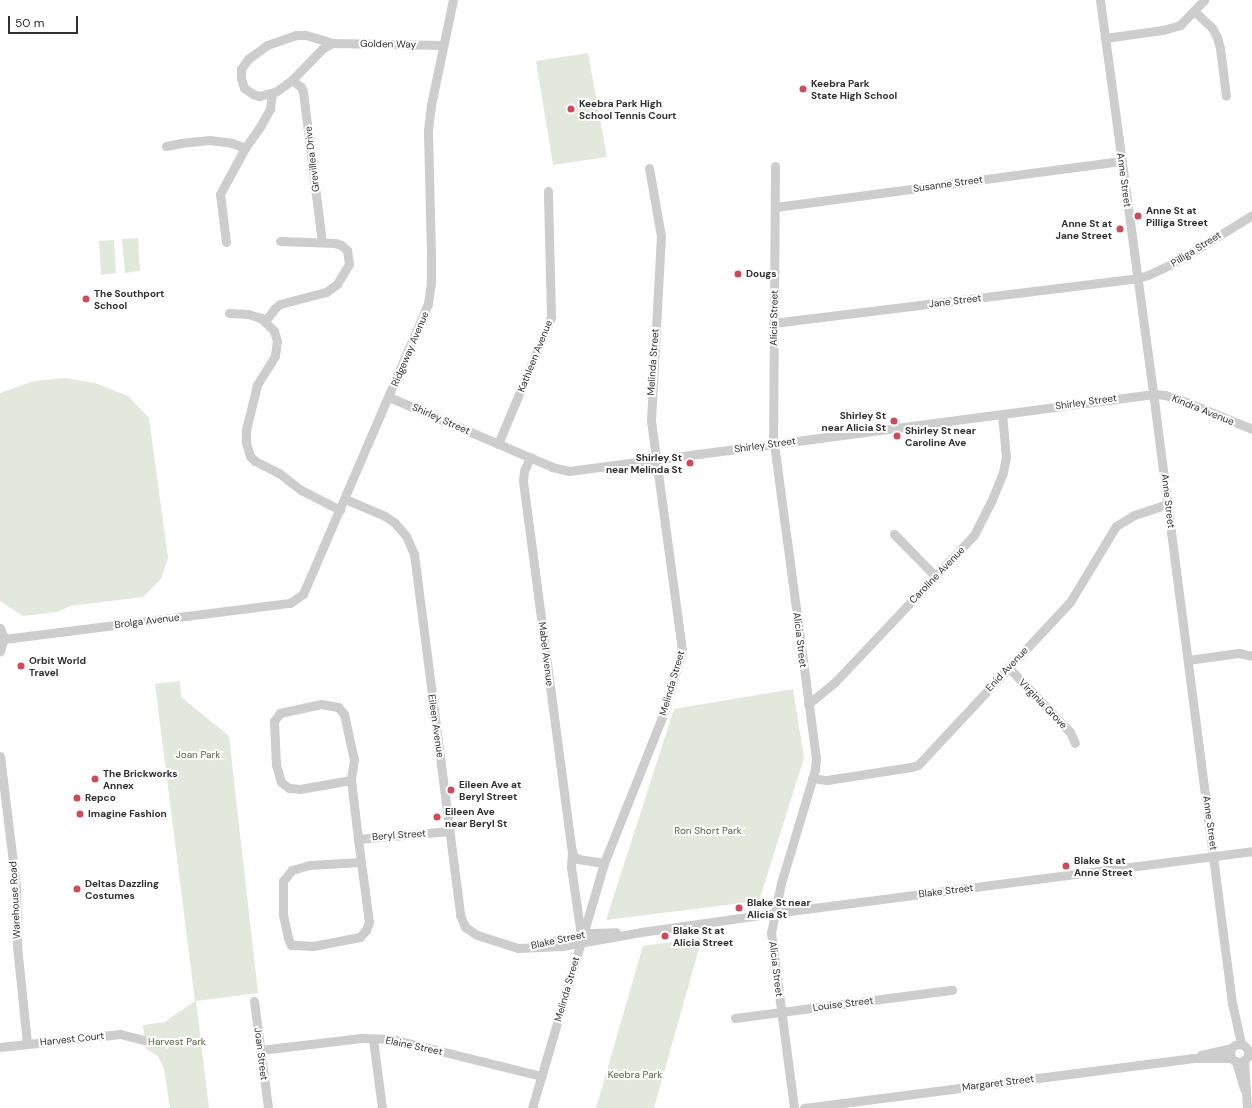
<!DOCTYPE html>
<html>
<head>
<meta charset="utf-8">
<style>
	body { margin:0 }
	#map { position:relative; width:1252px; height:1108px; overflow:hidden; background:#fff; font-family:"DM Sans",sans-serif }
	div>[style] { position:absolute }
	.green>* { inset:0; background:#e3e8dd }
	.minor>* { height:9px; margin:-4.5px; padding:0 4.5px; transform-origin:4.5px; border-radius:4.5px; background:#cdcdcd }
	.minor>.ring { margin:-4.5px; padding:0; box-sizing:content-box; background:none; border:9px solid #cdcdcd; border-radius:50% }
	.dots>* { width:11px; height:11px; translate:-50% -50%; box-sizing:border-box; border:2px solid #fff; border-radius:50% }
	span { translate:-50% -50%; white-space:nowrap; text-align:center; line-height:1.15; -webkit-text-stroke:4px #fff; paint-order:stroke }
	.street-label { font-size:10px; color:#303030 }
	.poi-label { font-size:10px; color:#303030; font-weight:700 }
	.left { translate:0 -50%; text-align:left }
	.right { translate:-100% -50%; text-align:right }
	.park-label { font-size:10px; color:#556642 }
	.scale { position:absolute; left:8px; top:16px; width:70px; height:18px; box-sizing:border-box; border:2px solid #303030; border-top:0; padding-left:5px; font-size:12px; line-height:14px; white-space:nowrap; color:#303030; -webkit-text-stroke:3px #fff; paint-order:stroke }
</style>
</head>
<body>
<div id="map">
	<div class="green">
		<div style="clip-path:polygon(588px 53px,607px 157px,553px 165px,536px 61px)"></div>
		<div style="clip-path:polygon(138px 238px,140px 271px,125px 273px,122px 239px)"></div>
		<div style="clip-path:polygon(114px 240px,116px 273px,101px 275px,99px 241px)"></div>
		<div style="clip-path:polygon(65px 378px,95px 383px,128px 396px,149px 418px,168px 558px,161px 579px,143px 597px,70px 606px,57px 612px,23px 616px,0 601px,0 393px,34px 381px)"></div>
		<div style="clip-path:polygon(180px 681px,181px 697px,229px 736px,258px 993px,196px 1001px,209px 1108px,170px 1108px,164px 1069px,158px 1056px,146px 1049px,143px 1025px,165px 1022px,195px 1001px,155px 684px)"></div>
		<div style="clip-path:polygon(793px 689px,804px 758px,759px 901px,606px 920px,674px 709px)"></div>
		<div style="clip-path:polygon(702px 938px,654px 1108px,596px 1108px,643px 946px)"></div>
	</div>
	<div class="minor">
		<div style="left:1100px;top:0;width:412px;rotate:82.3deg"></div>
		<div style="left:1155px;top:408px;width:600px;rotate:82.63deg"></div>
		<div style="left:1232px;top:1003px;width:41px;rotate:77.3deg"></div>
		<div style="left:1194px;top:11px;width:25px;rotate:43deg"></div>
		<div style="left:1212px;top:28px;width:10px;rotate:61deg"></div>
		<div style="left:1217px;top:37px;width:11px;rotate:75deg"></div>
		<div style="left:1220px;top:48px;width:48px;rotate:82.9deg"></div>
		<div style="left:1105px;top:38px;width:59px;rotate:-7.9deg"></div>
		<div style="left:1163px;top:30px;width:18px;rotate:-16deg"></div>
		<div style="left:1180px;top:25px;width:35px;rotate:-46deg"></div>
		<div style="left:332px;top:43px;width:12px;rotate:149deg"></div>
		<div style="left:322px;top:49px;width:43px;rotate:134.1deg"></div>
		<div style="left:292px;top:80px;width:19px;rotate:144deg"></div>
		<div style="left:277px;top:91px;width:19px;rotate:164deg"></div>
		<div style="left:259px;top:96px;width:6px;rotate:-162deg"></div>
		<div style="left:253px;top:94px;width:11px;rotate:-146deg"></div>
		<div style="left:244px;top:88px;width:10px;rotate:-107deg"></div>
		<div style="left:241px;top:78px;width:9px;rotate:-90deg"></div>
		<div style="left:241px;top:69px;width:12px;rotate:-55deg"></div>
		<div style="left:248px;top:59px;width:24px;rotate:-36deg"></div>
		<div style="left:267px;top:45px;width:31px;rotate:-19deg"></div>
		<div style="left:296px;top:35px;width:10px"></div>
		<div style="left:306px;top:35px;width:27px;rotate:17deg"></div>
		<div style="left:332px;top:43px;width:111px;rotate:1deg"></div>
		<div style="left:292px;top:80px;width:11px;rotate:38deg"></div>
		<div style="left:301px;top:87px;width:5px;rotate:68deg"></div>
		<div style="left:303px;top:92px;width:151px;rotate:82.8deg"></div>
		<div style="left:166px;top:146px;width:15px;rotate:-11deg"></div>
		<div style="left:181px;top:143px;width:28px;rotate:-6deg"></div>
		<div style="left:209px;top:140px;width:23px;rotate:7deg"></div>
		<div style="left:232px;top:143px;width:14px;rotate:21deg"></div>
		<div style="left:775px;top:166px;width:270px;rotate:90.4deg"></div>
		<div style="left:773px;top:436px;width:325px;rotate:82.4deg"></div>
		<div style="left:816px;top:758px;width:12px;rotate:95deg"></div>
		<div style="left:815px;top:770px;width:118px;rotate:106.7deg"></div>
		<div style="left:781px;top:883px;width:51px;rotate:101.3deg"></div>
		<div style="left:771px;top:933px;width:177px;rotate:82.5deg"></div>
		<div style="left:776px;top:207px;width:348px;rotate:-7.6deg"></div>
		<div style="left:226px;top:242px;width:48px;rotate:-97.1deg"></div>
		<div style="left:220px;top:194px;width:52px;rotate:-61.5deg"></div>
		<div style="left:245px;top:148px;width:28px;rotate:-55deg"></div>
		<div style="left:261px;top:125px;width:18px;rotate:-61deg"></div>
		<div style="left:270px;top:109px;width:16px;rotate:-83deg"></div>
		<div style="left:229px;top:313px;width:19px;rotate:3deg"></div>
		<div style="left:248px;top:314px;width:14px;rotate:17deg"></div>
		<div style="left:261px;top:318px;width:18px;rotate:45deg"></div>
		<div style="left:274px;top:331px;width:10px;rotate:73deg"></div>
		<div style="left:277px;top:341px;width:15px;rotate:98deg"></div>
		<div style="left:275px;top:356px;width:34px;rotate:122deg"></div>
		<div style="left:257px;top:385px;width:46px;rotate:103.7deg"></div>
		<div style="left:246px;top:430px;width:13px;rotate:90deg"></div>
		<div style="left:246px;top:443px;width:14px;rotate:73deg"></div>
		<div style="left:250px;top:456px;width:7px;rotate:45deg"></div>
		<div style="left:255px;top:461px;width:27px;rotate:27deg"></div>
		<div style="left:279px;top:473px;width:28px;rotate:38deg"></div>
		<div style="left:301px;top:490px;width:44px;rotate:27.1deg"></div>
		<div style="left:265px;top:321px;width:16px;rotate:-52deg"></div>
		<div style="left:275px;top:308px;width:6px;rotate:-39deg"></div>
		<div style="left:280px;top:304px;width:48px;rotate:-14.6deg"></div>
		<div style="left:326px;top:292px;width:14px;rotate:-36deg"></div>
		<div style="left:337px;top:284px;width:23px;rotate:-59deg"></div>
		<div style="left:349px;top:264px;width:14px;rotate:-98deg"></div>
		<div style="left:347px;top:250px;width:8px;rotate:-140deg"></div>
		<div style="left:341px;top:245px;width:6px;rotate:-162deg"></div>
		<div style="left:335px;top:243px;width:55px;rotate:-177.9deg"></div>
		<div style="left:773px;top:323px;width:367px;rotate:-7deg"></div>
		<div style="left:1137px;top:278px;width:11px;rotate:-15deg"></div>
		<div style="left:1148px;top:275px;width:31px;rotate:-25deg"></div>
		<div style="left:1176px;top:262px;width:89px;rotate:-31.7deg"></div>
		<div style="left:389px;top:397px;width:177px;rotate:23.2deg"></div>
		<div style="left:552px;top:467px;width:17px;rotate:13deg"></div>
		<div style="left:569px;top:471px;width:590px;rotate:-7.5deg"></div>
		<div style="left:1154px;top:394px;width:11px;rotate:5deg"></div>
		<div style="left:1165px;top:395px;width:22px;rotate:18deg"></div>
		<div style="left:1186px;top:402px;width:71px;rotate:22.2deg"></div>
		<div style="left:498px;top:444px;width:138px;rotate:-67.3deg"></div>
		<div style="left:551px;top:317px;width:126px;rotate:-91.4deg"></div>
		<div style="left:530px;top:457px;width:15px;rotate:113deg"></div>
		<div style="left:524px;top:471px;width:10px;rotate:96deg"></div>
		<div style="left:523px;top:481px;width:373px;rotate:82.5deg"></div>
		<div style="left:572px;top:851px;width:16px;rotate:94deg"></div>
		<div style="left:571px;top:867px;width:69px;rotate:81.6deg"></div>
		<div style="left:345px;top:499px;width:43px;rotate:23deg"></div>
		<div style="left:385px;top:516px;width:11px;rotate:34deg"></div>
		<div style="left:394px;top:522px;width:18px;rotate:49deg"></div>
		<div style="left:406px;top:536px;width:20px;rotate:66deg"></div>
		<div style="left:414px;top:554px;width:364px;rotate:82.7deg"></div>
		<div style="left:460px;top:915px;width:13px;rotate:67deg"></div>
		<div style="left:465px;top:927px;width:14px;rotate:34deg"></div>
		<div style="left:477px;top:935px;width:43px;rotate:17.6deg"></div>
		<div style="left:518px;top:948px;width:44px;rotate:-2.6deg"></div>
		<div style="left:562px;top:946px;width:80px;rotate:-10deg"></div>
		<div style="left:641px;top:932px;width:120px;rotate:-8.1deg"></div>
		<div style="left:760px;top:915px;width:496px;rotate:-7.4deg"></div>
		<div style="left:894px;top:534px;width:59px;rotate:45.7deg"></div>
		<div style="left:0;top:628px;width:11px;rotate:68deg"></div>
		<div style="left:4px;top:638px;width:14px;rotate:107deg"></div>
		<div style="left:4px;top:639px;width:288px;rotate:-7.2deg"></div>
		<div style="left:290px;top:603px;width:16px;rotate:-35deg"></div>
		<div style="left:303px;top:594px;width:316px;rotate:-66.7deg"></div>
		<div style="left:428px;top:304px;width:21px;rotate:-82deg"></div>
		<div style="left:431px;top:283px;width:28px;rotate:-90deg"></div>
		<div style="left:431px;top:255px;width:125px;rotate:-91.4deg"></div>
		<div style="left:428px;top:130px;width:25px;rotate:-83deg"></div>
		<div style="left:431px;top:105px;width:107px;rotate:-78.2deg"></div>
		<div style="left:1188px;top:660px;width:51px;rotate:-7.8deg"></div>
		<div style="left:1239px;top:653px;width:13px;rotate:13deg"></div>
		<div style="left:1008px;top:667px;width:90px;rotate:46.4deg"></div>
		<div style="left:1070px;top:732px;width:12px;rotate:66deg"></div>
		<div style="left:808px;top:704px;width:35px;rotate:-39deg"></div>
		<div style="left:835px;top:682px;width:202px;rotate:-46.6deg"></div>
		<div style="left:974px;top:535px;width:37px;rotate:-63deg"></div>
		<div style="left:991px;top:502px;width:32px;rotate:-68deg"></div>
		<div style="left:1003px;top:472px;width:15px;rotate:-79deg"></div>
		<div style="left:1006px;top:457px;width:43px;rotate:-95.3deg"></div>
		<div style="left:0;top:756px;width:131px;rotate:83deg"></div>
		<div style="left:16px;top:886px;width:60px;rotate:89deg"></div>
		<div style="left:17px;top:946px;width:98px;rotate:84.1deg"></div>
		<div style="left:812px;top:778px;width:15px;rotate:8deg"></div>
		<div style="left:827px;top:780px;width:85px;rotate:-8.8deg"></div>
		<div style="left:911px;top:767px;width:7px;rotate:-16deg"></div>
		<div style="left:918px;top:765px;width:223px;rotate:-47deg"></div>
		<div style="left:1070px;top:602px;width:89px;rotate:-58.8deg"></div>
		<div style="left:1116px;top:526px;width:21px;rotate:-31deg"></div>
		<div style="left:1134px;top:515px;width:36px;rotate:-18deg"></div>
		<div style="left:351px;top:780px;width:52px;rotate:170deg"></div>
		<div style="left:300px;top:789px;width:11px;rotate:-175deg"></div>
		<div style="left:289px;top:788px;width:10px;rotate:-143deg"></div>
		<div style="left:281px;top:782px;width:18px;rotate:-106deg"></div>
		<div style="left:276px;top:765px;width:44px;rotate:-92.6deg"></div>
		<div style="left:274px;top:721px;width:10px;rotate:-53deg"></div>
		<div style="left:280px;top:713px;width:42px;rotate:-12.4deg"></div>
		<div style="left:321px;top:704px;width:17px;rotate:10deg"></div>
		<div style="left:338px;top:707px;width:9px;rotate:49deg"></div>
		<div style="left:344px;top:714px;width:47px;rotate:77.7deg"></div>
		<div style="left:354px;top:760px;width:20px;rotate:99deg"></div>
		<div style="left:351px;top:780px;width:59px;rotate:83.2deg"></div>
		<div style="left:358px;top:839px;width:92px;rotate:-5deg"></div>
		<div style="left:358px;top:839px;width:84px;rotate:82.5deg"></div>
		<div style="left:369px;top:922px;width:9px;rotate:111deg"></div>
		<div style="left:366px;top:930px;width:9px;rotate:131deg"></div>
		<div style="left:360px;top:937px;width:48px;rotate:169.2deg"></div>
		<div style="left:313px;top:946px;width:22px;rotate:-177deg"></div>
		<div style="left:291px;top:945px;width:8px;rotate:-113deg"></div>
		<div style="left:288px;top:938px;width:24px;rotate:-102deg"></div>
		<div style="left:283px;top:915px;width:34px;rotate:-90deg"></div>
		<div style="left:283px;top:881px;width:14px;rotate:-51deg"></div>
		<div style="left:292px;top:870px;width:19px;rotate:-16deg"></div>
		<div style="left:310px;top:865px;width:50px;rotate:-3.4deg"></div>
		<div style="left:572px;top:851px;width:4px;rotate:76deg"></div>
		<div style="left:573px;top:855px;width:6px;rotate:39deg"></div>
		<div style="left:578px;top:859px;width:26px;rotate:9deg"></div>
		<div style="left:544px;top:943px;width:49px;rotate:-11.8deg"></div>
		<div style="left:592px;top:933px;width:24px;rotate:-2deg"></div>
		<div style="left:254px;top:1001px;width:108px;rotate:82.5deg"></div>
		<div style="left:735px;top:1018px;width:219px;rotate:-7.4deg"></div>
		<div style="left:373px;top:1039px;width:70px;rotate:82.6deg"></div>
		<div class="ring" style="left:1230px;top:1044px;width:9px;height:9px"></div>
		<div style="left:0;top:1047px;width:121px;rotate:-6.2deg"></div>
		<div style="left:120px;top:1034px;width:25px;rotate:14deg"></div>
		<div style="left:260px;top:1050px;width:102px;rotate:-6.8deg"></div>
		<div style="left:361px;top:1038px;width:31px;rotate:2deg"></div>
		<div style="left:392px;top:1039px;width:154px;rotate:13.9deg"></div>
		<div style="left:1201px;top:1055px;width:31px;rotate:-13deg"></div>
		<div style="left:1244px;top:1060px;width:48px;rotate:86.4deg"></div>
		<div style="left:1236px;top:1061px;width:29px;rotate:74deg"></div>
		<div style="left:532px;top:1108px;width:255px;rotate:-73.6deg"></div>
		<div style="left:604px;top:863px;width:162px;rotate:-68.3deg"></div>
		<div style="left:664px;top:712px;width:65px;rotate:-73.8deg"></div>
		<div style="left:682px;top:650px;width:232px;rotate:-97.7deg"></div>
		<div style="left:651px;top:420px;width:184px;rotate:-86.9deg"></div>
		<div style="left:661px;top:236px;width:69px;rotate:-100deg"></div>
		<div style="left:804px;top:1108px;width:391px;rotate:-7.3deg"></div>
		<div style="left:1192px;top:1058px;width:39px"></div>
	</div>
	<div class="dots">
		<div style="left:803px;top:89px;background:#d0495a"></div>
		<div style="left:571px;top:109px;background:#d0495a"></div>
		<div style="left:1138px;top:216px;background:#d0495a"></div>
		<div style="left:1120px;top:229px;background:#d0495a"></div>
		<div style="left:738px;top:274px;background:#d0495a"></div>
		<div style="left:86px;top:299px;background:#d0495a"></div>
		<div style="left:894px;top:421px;background:#d0495a"></div>
		<div style="left:897px;top:436px;background:#d0495a"></div>
		<div style="left:690px;top:463px;background:#d0495a"></div>
		<div style="left:21px;top:666px;background:#d0495a"></div>
		<div style="left:95px;top:779px;background:#d0495a"></div>
		<div style="left:451px;top:790px;background:#d0495a"></div>
		<div style="left:77px;top:798px;background:#d0495a"></div>
		<div style="left:80px;top:814px;background:#d0495a"></div>
		<div style="left:437px;top:817px;background:#d0495a"></div>
		<div style="left:1066px;top:866px;background:#d0495a"></div>
		<div style="left:77px;top:889px;background:#d0495a"></div>
		<div style="left:739px;top:908px;background:#d0495a"></div>
		<div style="left:665px;top:936px;background:#d0495a"></div>
	</div>
	<div class="street-label">
		<span style="left:388px;top:44px;rotate:1deg">Golden Way</span>
		<span style="left:312px;top:159px;rotate:-97deg">Grevillea Drive</span>
		<span style="left:1124px;top:180px;rotate:82deg">Anne Street</span>
		<span style="left:948px;top:184px;rotate:-8deg">Susanne Street</span>
		<span style="left:1196px;top:249px;rotate:-32deg">Pilliga Street</span>
		<span style="left:955px;top:301px;rotate:-7deg">Jane Street</span>
		<span style="left:774px;top:318px;rotate:-89deg">Alicia Street</span>
		<span style="left:410px;top:349px;rotate:-67deg">Ridgeway Avenue</span>
		<span style="left:535px;top:356px;rotate:-68deg">Kathleen Avenue</span>
		<span style="left:653px;top:362px;rotate:-86deg">Melinda Street</span>
		<span style="left:1086px;top:402px;rotate:-8deg">Shirley Street</span>
		<span style="left:1203px;top:410px;rotate:22deg">Kindra Avenue</span>
		<span style="left:441px;top:419px;rotate:24deg">Shirley Street</span>
		<span style="left:765px;top:445px;rotate:-8deg">Shirley Street</span>
		<span style="left:1168px;top:501px;rotate:83deg">Anne Street</span>
		<span style="left:937px;top:575px;rotate:-46deg">Caroline Avenue</span>
		<span style="left:147px;top:621px;rotate:-7deg">Brolga Avenue</span>
		<span style="left:800px;top:640px;rotate:83deg">Alicia Street</span>
		<span style="left:546px;top:654px;rotate:83deg">Mabel Avenue</span>
		<span style="left:1007px;top:669px;rotate:-47deg">Enid Avenue</span>
		<span style="left:672px;top:683px;rotate:-74deg">Melinda Street</span>
		<span style="left:1043px;top:704px;rotate:46deg">Virginia Grove</span>
		<span style="left:436px;top:726px;rotate:82deg">Eileen Avenue</span>
		<span style="left:1210px;top:823px;rotate:82deg">Anne Street</span>
		<span style="left:399px;top:835px;rotate:-4deg">Beryl Street</span>
		<span style="left:946px;top:891px;rotate:-7deg">Blake Street</span>
		<span style="left:15px;top:900px;rotate:-93deg">Warehouse Road</span>
		<span style="left:558px;top:940px;rotate:-12deg">Blake Street</span>
		<span style="left:776px;top:969px;rotate:83deg">Alicia Street</span>
		<span style="left:567px;top:989px;rotate:-74deg">Melinda Street</span>
		<span style="left:843px;top:1004px;rotate:-7deg">Louise Street</span>
		<span style="left:72px;top:1039px;rotate:-6deg">Harvest Court</span>
		<span style="left:414px;top:1046px;rotate:12deg">Elaine Street</span>
		<span style="left:261px;top:1054px;rotate:83deg">Joan Street</span>
		<span style="left:998px;top:1083px;rotate:-7deg">Margaret Street</span>
	</div>
	<div class="poi-label">
		<span class="left" style="left:811px;top:89px">Keebra Park<br>State High School</span>
		<span class="left" style="left:579px;top:109px">Keebra Park High<br>School Tennis Court</span>
		<span class="left" style="left:1146px;top:216px">Anne St at<br>Pilliga Street</span>
		<span class="right" style="left:1112px;top:229px">Anne St at<br>Jane Street</span>
		<span class="left" style="left:746px;top:274px">Dougs</span>
		<span class="left" style="left:94px;top:299px">The Southport<br>School</span>
		<span class="right" style="left:886px;top:421px">Shirley St<br>near Alicia St</span>
		<span class="left" style="left:905px;top:436px">Shirley St near<br>Caroline Ave</span>
		<span class="right" style="left:682px;top:463px">Shirley St<br>near Melinda St</span>
		<span class="left" style="left:29px;top:666px">Orbit World<br>Travel</span>
		<span class="left" style="left:103px;top:779px">The Brickworks<br>Annex</span>
		<span class="left" style="left:459px;top:790px">Eileen Ave at<br>Beryl Street</span>
		<span class="left" style="left:85px;top:798px">Repco</span>
		<span class="left" style="left:445px;top:817px">Eileen Ave<br>near Beryl St</span>
		<span class="left" style="left:88px;top:814px">Imagine Fashion</span>
		<span class="left" style="left:1074px;top:866px">Blake St at<br>Anne Street</span>
		<span class="left" style="left:85px;top:889px">Deltas Dazzling<br>Costumes</span>
		<span class="left" style="left:747px;top:908px">Blake St near<br>Alicia St</span>
		<span class="left" style="left:673px;top:936px">Blake St at<br>Alicia Street</span>
	</div>
	<div class="park-label">
		<span style="left:198px;top:755px">Joan Park</span>
		<span style="left:708px;top:831px">Ron Short Park</span>
		<span style="left:177px;top:1042px">Harvest Park</span>
		<span style="left:635px;top:1075px">Keebra Park</span>
	</div>
	<div class="scale">50 m</div>
</div>
</body>
</html>
